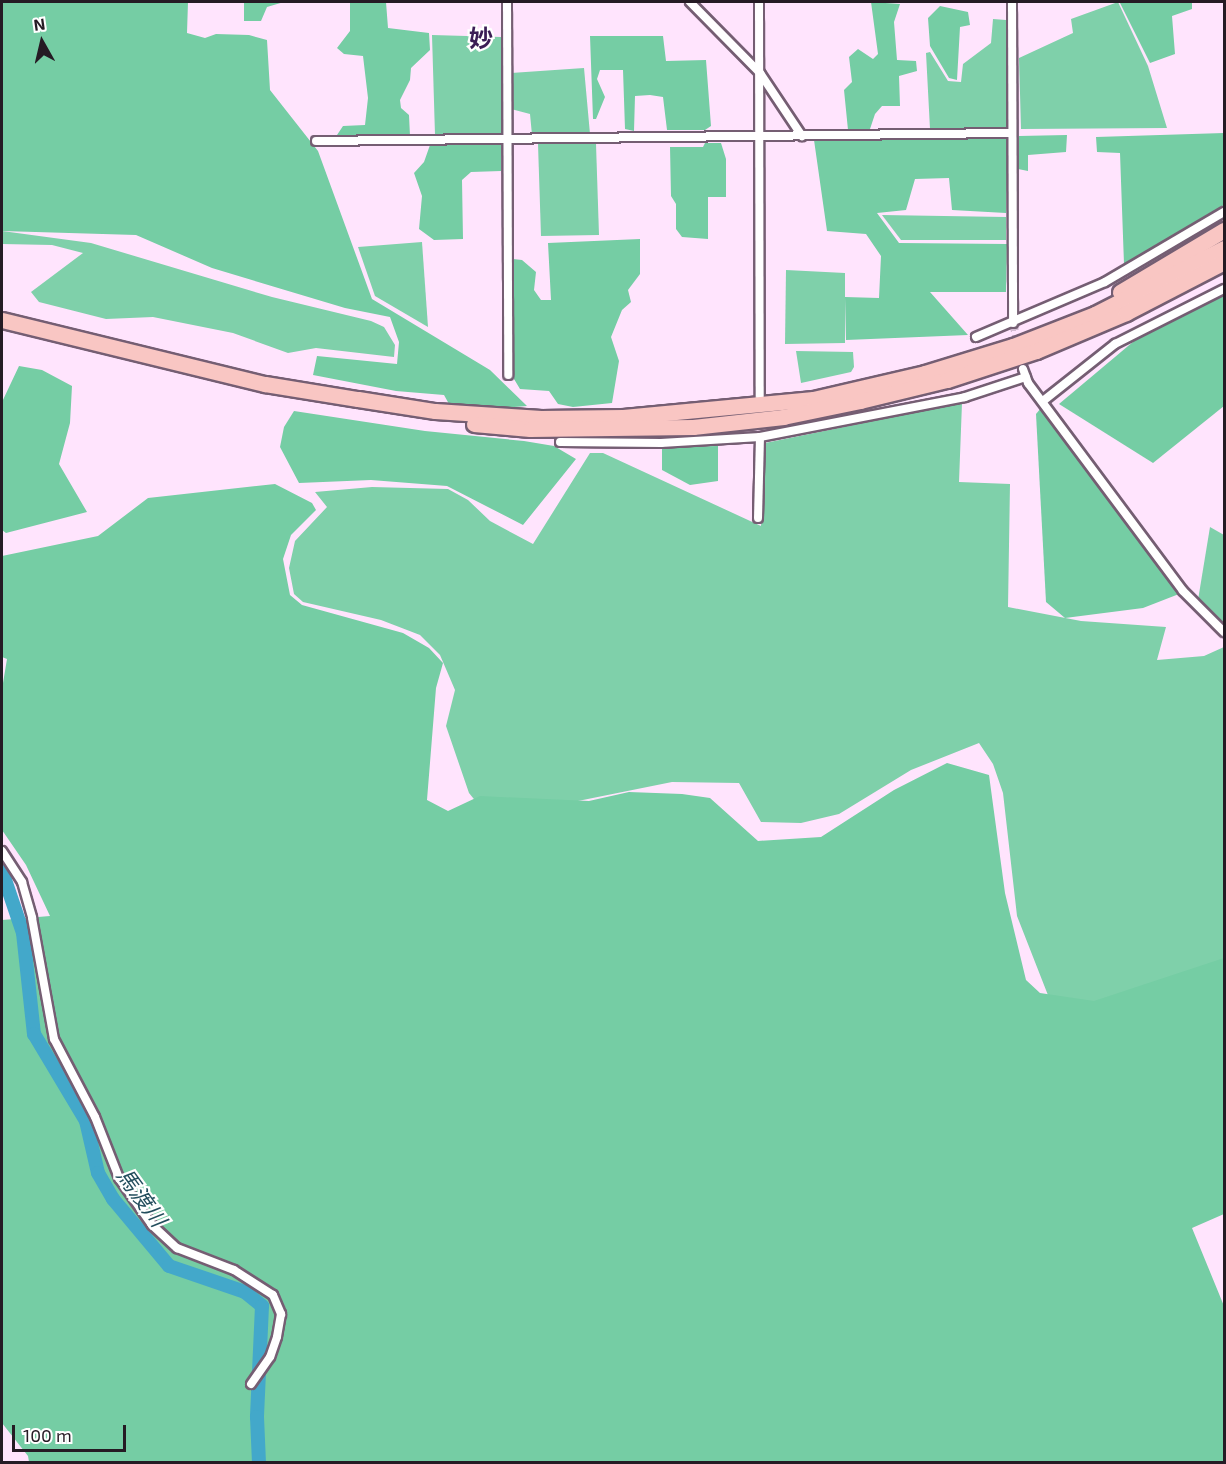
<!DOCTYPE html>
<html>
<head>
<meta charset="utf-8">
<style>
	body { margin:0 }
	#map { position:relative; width:1226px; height:1464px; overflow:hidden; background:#ffe4fd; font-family:"Exo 2","Noto Sans JP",sans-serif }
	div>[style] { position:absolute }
	.green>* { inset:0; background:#7fd0aa }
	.forest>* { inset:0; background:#75cda4 }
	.river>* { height:14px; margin:-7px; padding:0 7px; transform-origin:7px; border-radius:7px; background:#43a8ca }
	.street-tunnel>* { height:8px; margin-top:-4px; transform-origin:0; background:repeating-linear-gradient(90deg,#d3bcd2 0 8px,transparent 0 12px) }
	.roads { filter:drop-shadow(2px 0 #755e73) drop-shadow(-2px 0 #755e73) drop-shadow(0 2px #755e73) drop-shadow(0 -2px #755e73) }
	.street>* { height:8px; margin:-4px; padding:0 4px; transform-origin:4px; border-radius:4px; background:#fff }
	.highway>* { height:15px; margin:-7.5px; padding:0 7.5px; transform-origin:7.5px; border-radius:7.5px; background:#f9c6c3 }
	span { translate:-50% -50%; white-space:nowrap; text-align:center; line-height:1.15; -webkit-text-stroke:4.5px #fff; paint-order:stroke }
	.water-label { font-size:22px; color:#234e5d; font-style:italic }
	.quarter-label { font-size:24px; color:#3b1d55; font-weight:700 }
	.frame { position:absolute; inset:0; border:3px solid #251b24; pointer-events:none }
	.north { position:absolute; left:12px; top:12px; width:60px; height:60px; -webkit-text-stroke:4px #fff; paint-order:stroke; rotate:352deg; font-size:16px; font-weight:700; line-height:24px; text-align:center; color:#251b24 }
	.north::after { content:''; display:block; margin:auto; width:21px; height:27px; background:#251b24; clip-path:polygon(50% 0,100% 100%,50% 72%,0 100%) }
	.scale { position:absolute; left:12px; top:1425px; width:114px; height:27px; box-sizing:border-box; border:3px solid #251b24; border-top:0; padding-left:8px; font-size:18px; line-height:21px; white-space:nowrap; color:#251b24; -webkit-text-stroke:4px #fff; paint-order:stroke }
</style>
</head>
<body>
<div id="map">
	<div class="green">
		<div style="clip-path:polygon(1118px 2px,1148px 66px,1167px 128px,1021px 129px,1019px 58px,1073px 33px,1071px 19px)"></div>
		<div style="clip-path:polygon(993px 19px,1006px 20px,1008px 125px,1004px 129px,930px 129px,926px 53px,930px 52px,948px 81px,961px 82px,963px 64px,991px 43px)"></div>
		<div style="clip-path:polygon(432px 35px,501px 37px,503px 135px,435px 135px)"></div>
		<div style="clip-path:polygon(584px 68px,590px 134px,532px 135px,530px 114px,511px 109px,511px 73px)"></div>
		<div style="clip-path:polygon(538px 144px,596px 144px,599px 235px,541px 236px)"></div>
		<div style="clip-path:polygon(882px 215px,1006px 217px,1006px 240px,901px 240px)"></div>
		<div style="clip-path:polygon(2px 231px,91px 243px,272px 297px,371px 321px,384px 327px,395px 345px,394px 357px,316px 348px,288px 353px,233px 333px,153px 317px,106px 319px,39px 302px,31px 292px,83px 253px,52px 245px,2px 244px)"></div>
		<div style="clip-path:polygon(422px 242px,428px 327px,375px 296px,358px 247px)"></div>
		<div style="clip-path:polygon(786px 270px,845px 273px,845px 343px,785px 344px)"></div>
		<div style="clip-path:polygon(796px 351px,853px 352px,854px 367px,851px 372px,801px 383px)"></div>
		<div style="clip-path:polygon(962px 403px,959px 482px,1010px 484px,1008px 607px,1081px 621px,1166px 627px,1157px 660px,1204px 656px,1224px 647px,1224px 959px,1071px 1012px,1053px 1008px,1017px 916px,1003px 793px,993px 764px,979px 743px,911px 770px,839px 814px,801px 823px,761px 822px,739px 783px,672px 782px,563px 804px,482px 809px,469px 793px,446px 726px,455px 690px,440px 655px,420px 635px,381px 620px,303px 602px,294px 594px,289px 568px,295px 541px,327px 507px,315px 492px,372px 487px,448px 489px,468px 500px,490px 521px,533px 544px,590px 453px,603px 453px,761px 526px,765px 443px)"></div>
		<div style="clip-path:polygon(1210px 527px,1224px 535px,1224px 625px,1198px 600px)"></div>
	</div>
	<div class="forest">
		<div style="clip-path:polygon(2px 2px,188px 2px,187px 33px,205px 38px,216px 34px,249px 35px,267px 40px,270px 90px,318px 151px,372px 299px,490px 370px,527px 406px,501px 408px,449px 404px,444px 395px,396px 391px,313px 375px,317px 356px,397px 364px,399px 342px,390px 317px,345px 308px,212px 268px,136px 235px,2px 231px)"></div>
		<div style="clip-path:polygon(244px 2px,284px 2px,267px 7px,261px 21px,244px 21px)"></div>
		<div style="clip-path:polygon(350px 2px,386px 2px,388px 28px,429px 33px,430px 50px,411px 68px,410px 80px,400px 100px,401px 108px,409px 115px,410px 136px,337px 135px,343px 126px,365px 125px,368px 98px,363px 56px,344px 54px,337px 48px,350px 31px)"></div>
		<div style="clip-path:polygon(871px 2px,900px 4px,894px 22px,897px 60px,916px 61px,917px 71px,899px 76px,900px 106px,882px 106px,875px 114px,870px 129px,848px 130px,844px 90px,852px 82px,849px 57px,858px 49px,873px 59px,878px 54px)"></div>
		<div style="clip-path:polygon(1192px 2px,1192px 9px,1172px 16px,1175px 54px,1150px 63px,1120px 3px)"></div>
		<div style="clip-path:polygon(940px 6px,968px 12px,970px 25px,960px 27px,957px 80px,949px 78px,930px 46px,928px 18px)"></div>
		<div style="clip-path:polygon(590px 36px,663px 36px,666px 61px,706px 60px,711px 126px,705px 130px,667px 130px,663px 97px,650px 95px,635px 96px,634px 131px,625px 129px,623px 70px,600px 70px,597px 79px,605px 97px,596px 119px,593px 119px)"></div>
		<div style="clip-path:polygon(1224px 133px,1224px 205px,1124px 264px,1120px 153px,1097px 152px,1096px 137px)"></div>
		<div style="clip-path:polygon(1067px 135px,1066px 152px,1028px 155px,1028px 171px,1018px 169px,1019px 136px)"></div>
		<div style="clip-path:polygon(1003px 137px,1008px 140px,1006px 213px,952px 210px,949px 178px,915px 179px,906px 210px,877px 213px,899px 243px,1007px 244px,1006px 292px,930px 292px,968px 335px,846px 340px,845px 297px,879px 298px,881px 256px,866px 234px,827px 231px,814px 140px)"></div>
		<div style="clip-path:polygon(705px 143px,721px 143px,726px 159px,726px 197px,708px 197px,708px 239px,682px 237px,676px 229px,676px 204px,671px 196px,670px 147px,703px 147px)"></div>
		<div style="clip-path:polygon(430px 145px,501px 145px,501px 171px,471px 172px,462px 180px,463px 239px,434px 240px,419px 229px,422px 196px,414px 173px,424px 162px)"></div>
		<div style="clip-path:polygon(640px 239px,640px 274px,628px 290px,631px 302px,622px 310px,611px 337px,619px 361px,612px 403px,573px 407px,558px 404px,549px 391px,520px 389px,514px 379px,513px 259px,522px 260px,536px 272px,534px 290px,541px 300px,551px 300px,548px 243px)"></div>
		<div style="clip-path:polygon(1224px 291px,1224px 406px,1153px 463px,1059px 404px,1140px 336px)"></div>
		<div style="clip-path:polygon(19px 366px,42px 370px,72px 386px,70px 423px,59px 464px,87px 512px,6px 533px,2px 530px,2px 402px)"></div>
		<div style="clip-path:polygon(1041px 408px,1179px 594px,1143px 608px,1065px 618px,1046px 602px,1036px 414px)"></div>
		<div style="clip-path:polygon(294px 411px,425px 431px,524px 441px,554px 446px,576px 459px,523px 525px,447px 486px,371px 480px,299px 483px,280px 447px,284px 427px)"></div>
		<div style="clip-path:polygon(718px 446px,718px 481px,690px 485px,662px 470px,662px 447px)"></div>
		<div style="clip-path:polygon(275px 484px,312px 503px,316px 510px,291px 535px,283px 559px,290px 595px,302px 605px,403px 633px,429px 648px,443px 663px,436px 688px,427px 800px,448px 811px,480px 796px,589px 801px,629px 792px,682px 794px,710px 798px,758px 841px,821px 837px,894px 790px,947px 763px,989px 775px,1005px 893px,1026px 980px,1040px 993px,1094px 1001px,1224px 958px,1224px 1214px,1192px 1228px,1224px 1306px,1224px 1462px,29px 1462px,28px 1456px,2px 1423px,2px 920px,50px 916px,26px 865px,2px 830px,2px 689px,7px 659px,2px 657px,2px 556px,98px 536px,148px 498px)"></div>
	</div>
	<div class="river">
		<div style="left:2px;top:871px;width:65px;rotate:71.3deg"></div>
		<div style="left:23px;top:933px;width:102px;rotate:83.8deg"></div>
		<div style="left:34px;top:1034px;width:101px;rotate:59.1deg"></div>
		<div style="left:86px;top:1121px;width:53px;rotate:77deg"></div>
		<div style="left:98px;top:1173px;width:30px;rotate:60deg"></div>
		<div style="left:113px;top:1199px;width:87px;rotate:50.1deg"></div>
		<div style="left:169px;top:1266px;width:80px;rotate:18.9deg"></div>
		<div style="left:245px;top:1292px;width:22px;rotate:39deg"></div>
		<div style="left:262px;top:1306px;width:111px;rotate:92.6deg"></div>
		<div style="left:257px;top:1417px;width:45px;rotate:87.5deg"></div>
	</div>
	<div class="street-tunnel">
		<div style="left:1013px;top:323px;width:23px;rotate:77deg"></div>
	</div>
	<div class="roads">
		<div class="street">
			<div style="left:507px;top:2px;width:373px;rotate:89.8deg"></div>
			<div style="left:690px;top:2px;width:100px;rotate:45.4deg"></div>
			<div style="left:760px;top:73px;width:76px;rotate:56.3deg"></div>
			<div style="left:759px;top:2px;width:394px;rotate:89.9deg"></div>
			<div style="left:1012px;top:2px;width:321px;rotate:89.8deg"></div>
			<div style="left:316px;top:141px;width:696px;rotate:-0.66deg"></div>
			<div style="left:976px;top:337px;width:140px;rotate:-23.1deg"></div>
			<div style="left:1105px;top:282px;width:138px;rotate:-30.5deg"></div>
			<div style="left:1023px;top:369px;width:15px;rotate:70deg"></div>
			<div style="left:1028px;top:383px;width:259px;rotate:53.3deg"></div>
			<div style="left:1183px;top:591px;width:58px;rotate:45deg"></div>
			<div style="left:1043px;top:401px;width:92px;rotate:-38.4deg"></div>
			<div style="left:1115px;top:344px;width:122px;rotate:-26.8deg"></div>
			<div style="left:560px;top:442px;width:101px;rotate:0.6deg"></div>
			<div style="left:661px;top:443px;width:99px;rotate:-3.5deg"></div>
			<div style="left:760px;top:437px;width:209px;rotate:-11deg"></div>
			<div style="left:965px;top:397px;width:64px;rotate:-18.2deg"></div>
			<div style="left:758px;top:518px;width:81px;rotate:-88.6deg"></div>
			<div style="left:2px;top:851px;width:37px;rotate:57deg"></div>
			<div style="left:22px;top:882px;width:37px;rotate:74deg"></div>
			<div style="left:32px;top:918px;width:123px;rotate:79.7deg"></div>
			<div style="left:54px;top:1039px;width:88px;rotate:62.3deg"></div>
			<div style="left:95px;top:1117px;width:66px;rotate:68.5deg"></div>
			<div style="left:119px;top:1178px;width:57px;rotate:54.9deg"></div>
			<div style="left:152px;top:1225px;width:34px;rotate:43deg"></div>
			<div style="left:177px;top:1248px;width:61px;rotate:21.1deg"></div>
			<div style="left:234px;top:1270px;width:46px;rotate:32.7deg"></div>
			<div style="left:273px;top:1295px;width:21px;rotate:67deg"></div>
			<div style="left:281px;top:1314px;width:23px;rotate:100deg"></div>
			<div style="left:277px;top:1337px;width:21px;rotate:109deg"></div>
			<div style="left:270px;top:1357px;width:33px;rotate:125deg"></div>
		</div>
		<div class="highway">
			<div style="left:1120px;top:292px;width:121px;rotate:-30.8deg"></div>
			<div style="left:2px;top:320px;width:271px;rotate:13.7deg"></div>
			<div style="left:265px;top:384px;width:94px;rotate:9.2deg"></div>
			<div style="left:358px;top:399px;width:78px;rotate:8.9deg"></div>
			<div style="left:435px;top:411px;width:106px;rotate:3.8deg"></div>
			<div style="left:541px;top:418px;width:82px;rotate:-0.7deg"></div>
			<div style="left:623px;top:417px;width:191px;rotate:-5.4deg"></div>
			<div style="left:813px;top:399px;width:115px;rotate:-13.1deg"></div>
			<div style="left:925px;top:373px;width:92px;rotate:-17.1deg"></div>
			<div style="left:1013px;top:346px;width:88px;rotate:-21.3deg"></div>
			<div style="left:1095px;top:314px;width:145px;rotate:-27.1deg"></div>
			<div style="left:474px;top:424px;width:56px;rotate:5.1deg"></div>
			<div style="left:530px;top:429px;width:163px;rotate:-0.7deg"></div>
			<div style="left:693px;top:427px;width:91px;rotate:-6.3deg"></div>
			<div style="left:783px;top:417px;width:79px;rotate:-11.7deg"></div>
			<div style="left:860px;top:401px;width:89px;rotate:-13.6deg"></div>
			<div style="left:947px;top:380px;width:94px;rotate:-18deg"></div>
			<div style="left:1036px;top:351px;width:98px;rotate:-22.9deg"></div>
			<div style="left:1126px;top:313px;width:110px;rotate:-27.5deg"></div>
		</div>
	</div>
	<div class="water-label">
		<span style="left:142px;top:1197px;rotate:54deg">馬渡川</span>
	</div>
	<div class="quarter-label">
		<span style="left:481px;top:38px">妙</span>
	</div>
	<div class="frame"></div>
	<div class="north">N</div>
	<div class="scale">100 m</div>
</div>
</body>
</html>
